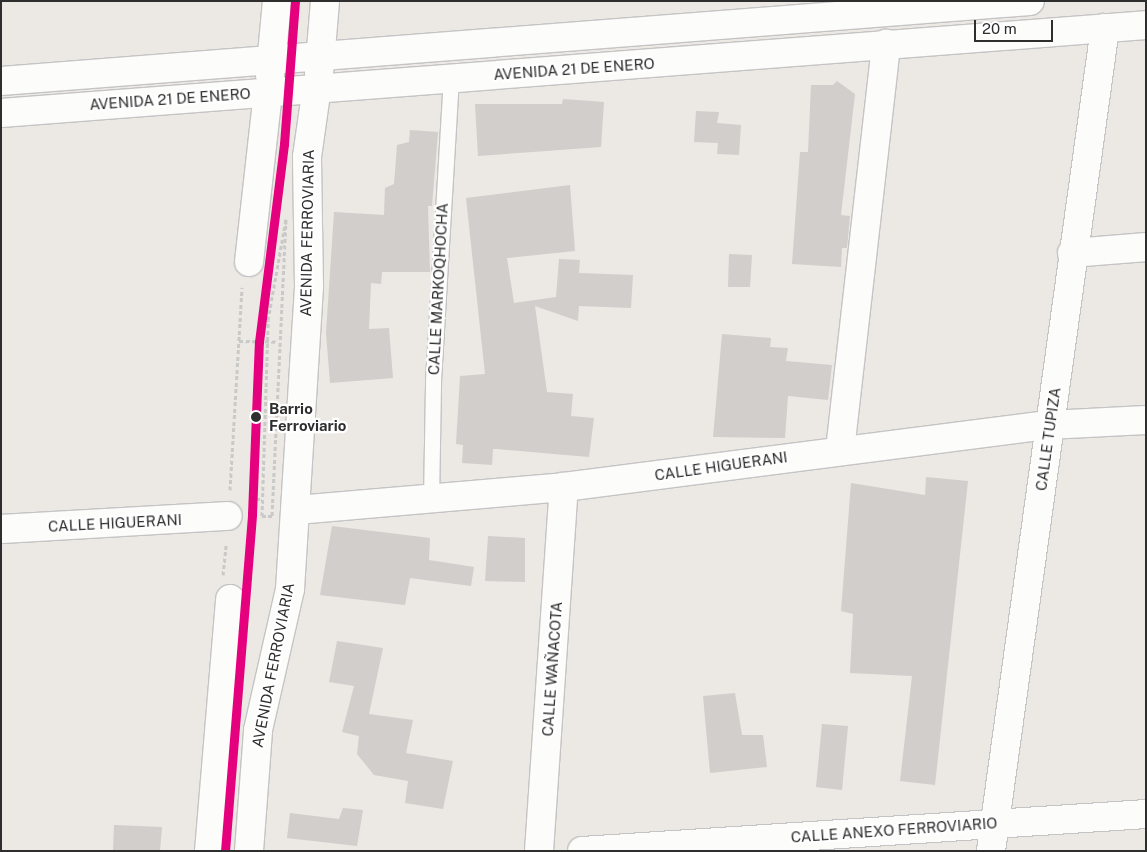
<!DOCTYPE html>
<html>
<head>
<meta charset="utf-8">
<style>
	body { margin:0 }
	#map { position:relative; width:1147px; height:852px; overflow:hidden; background:#ece8e4; font-family:"Public Sans",sans-serif }
	div>[style] { position:absolute }
	.building>* { inset:0; background:#d1cecb }
	.path>* { height:3px; margin-top:-1.5px; transform-origin:0; background:repeating-linear-gradient(90deg,#c9c9c8 0 4px,transparent 0 6.5px) }
	.roads { filter:drop-shadow(1px 0 #c5c4c5) drop-shadow(-1px 0 #c5c4c5) drop-shadow(0 1px #c5c4c5) drop-shadow(0 -1px #c5c4c5) }
	.service>* { height:15px; margin:-7.5px; padding:0 7.5px; transform-origin:7.5px; border-radius:7.5px; background:#fcfcfb }
	.minor>* { height:28px; margin:-14px; padding:0 14px; transform-origin:14px; border-radius:14px; background:#fcfcfb }
	.tertiary>* { height:28px; margin:-14px; padding:0 14px; transform-origin:14px; border-radius:14px; background:#fcfcfb }
	.rail-1>* { height:9px; margin:-4.5px; padding:0 4.5px; transform-origin:4.5px; border-radius:4.5px; background:#e5007d }
	.dots>* { width:14px; height:14px; translate:-50% -50%; box-sizing:border-box; border:2px solid #fff; border-radius:50% }
	span { translate:-50% -50%; white-space:nowrap; text-align:center; line-height:1.15; -webkit-text-stroke:4.5px #fff; paint-order:stroke }
	.street-label { font-size:15px; color:#2e2e2e }
	.stop-label { font-size:15px; color:#2e2e2e; font-weight:700 }
	.left { translate:0 -50%; text-align:left }
	.frame { position:absolute; inset:0; border:2px solid #2e2e2e; pointer-events:none }
	.scale { position:absolute; left:974px; top:20px; width:79px; height:22px; box-sizing:border-box; border:2px solid #2e2e2e; border-top:0; padding-left:6px; font-size:15px; line-height:18px; white-space:nowrap; color:#2e2e2e; -webkit-text-stroke:4px #fff; paint-order:stroke }
</style>
</head>
<body>
<div id="map">
	<div class="building">
		<div style="clip-path:polygon(837px 81px,855px 94px,841px 215px,850px 216px,847px 248px,842px 248px,841px 267px,792px 264px,800px 152px,808px 152px,811px 85px,833px 85px)"></div>
		<div style="clip-path:polygon(563px 99px,604px 102px,601px 147px,478px 156px,475px 104px,562px 104px)"></div>
		<div style="clip-path:polygon(696px 111px,719px 112px,717px 123px,741px 125px,739px 155px,717px 154px,718px 143px,694px 142px)"></div>
		<div style="clip-path:polygon(410px 130px,438px 132px,432px 206px,428px 206px,430px 272px,382px 272px,381px 284px,371px 283px,369px 329px,389px 328px,393px 378px,330px 383px,326px 333px,334px 212px,384px 215px,385px 188px,394px 184px,397px 145px,409px 142px)"></div>
		<div style="clip-path:polygon(570px 185px,575px 251px,507px 258px,514px 303px,556px 297px,559px 259px,580px 260px,579px 273px,633px 275px,631px 308px,579px 306px,578px 321px,535px 306px,547px 392px,573px 394px,571px 416px,594px 418px,589px 457px,497px 449px,493px 449px,492px 465px,462px 463px,463px 445px,456px 444px,460px 376px,485px 374px,466px 198px)"></div>
		<div style="clip-path:polygon(729px 254px,752px 255px,750px 287px,728px 287px)"></div>
		<div style="clip-path:polygon(722px 334px,771px 338px,770px 347px,788px 348px,786px 361px,832px 365px,828px 400px,788px 396px,785px 438px,713px 437px)"></div>
		<div style="clip-path:polygon(926px 477px,968px 481px,935px 785px,900px 781px,912px 676px,850px 673px,853px 614px,841px 611px,851px 483px,925px 495px)"></div>
		<div style="clip-path:polygon(332px 526px,430px 538px,429px 560px,474px 567px,471px 586px,410px 578px,405px 605px,320px 595px)"></div>
		<div style="clip-path:polygon(488px 536px,525px 538px,525px 582px,485px 581px)"></div>
		<div style="clip-path:polygon(337px 641px,383px 648px,369px 714px,413px 720px,406px 753px,453px 761px,443px 809px,405px 803px,408px 781px,374px 775px,357px 754px,359px 736px,342px 732px,354px 686px,329px 682px)"></div>
		<div style="clip-path:polygon(735px 693px,742px 735px,763px 735px,767px 767px,710px 773px,703px 696px)"></div>
		<div style="clip-path:polygon(822px 724px,848px 726px,842px 790px,816px 787px)"></div>
		<div style="clip-path:polygon(343px 808px,363px 810px,357px 846px,287px 838px,290px 813px,339px 819px)"></div>
		<div style="clip-path:polygon(114px 825px,162px 827px,160px 851px,113px 851px)"></div>
	</div>
	<div class="path">
		<div style="left:286px;top:219px;width:297px;rotate:92.7deg"></div>
		<div style="left:272px;top:516px;width:10px;rotate:180deg"></div>
		<div style="left:262px;top:516px;width:196px;rotate:-88.2deg"></div>
		<div style="left:268px;top:320px;width:103px;rotate:-79.9deg"></div>
		<div style="left:239px;top:341px;width:39px;rotate:1deg"></div>
		<div style="left:230px;top:490px;width:203px;rotate:-86.6deg"></div>
		<div style="left:250px;top:499px;width:13px"></div>
		<div style="left:223px;top:575px;width:31px;rotate:-84deg"></div>
	</div>
	<div class="roads">
		<div class="service">
			<div style="left:431px;top:500px;width:120px;rotate:-89deg"></div>
			<div style="left:433px;top:380px;width:303px;rotate:-86.6deg"></div>
		</div>
		<div class="minor">
			<div style="left:1072px;top:253px;width:74px;rotate:-4.6deg"></div>
			<div style="left:249px;top:262px;width:171px;rotate:-83.6deg"></div>
			<div style="left:840px;top:450px;width:409px;rotate:-83.5deg"></div>
			<div style="left:296px;top:510px;width:269px;rotate:-4.9deg"></div>
			<div style="left:564px;top:487px;width:490px;rotate:-7.3deg"></div>
			<div style="left:1050px;top:425px;width:96px;rotate:-3deg"></div>
			<div style="left:1px;top:529px;width:227px;rotate:-3.3deg"></div>
			<div style="left:209px;top:851px;width:253px;rotate:-85.2deg"></div>
			<div style="left:249px;top:851px;width:121px;rotate:-85.7deg"></div>
			<div style="left:258px;top:730px;width:145px;rotate:-77.2deg"></div>
			<div style="left:290px;top:589px;width:304px;rotate:-86.4deg"></div>
			<div style="left:309px;top:286px;width:129px;rotate:-90.9deg"></div>
			<div style="left:307px;top:157px;width:71px;rotate:-81.9deg"></div>
			<div style="left:539px;top:851px;width:365px;rotate:-86.1deg"></div>
			<div style="left:582px;top:851px;width:565px;rotate:-3.75deg"></div>
			<div style="left:991px;top:851px;width:831px;rotate:-82.11deg"></div>
		</div>
		<div class="tertiary">
			<div style="left:319px;top:73px;width:72px;rotate:-85.2deg"></div>
			<div style="left:270px;top:75px;width:74px;rotate:-84.6deg"></div>
			<div style="left:1px;top:81px;width:1032px;rotate:-4.45deg"></div>
			<div style="left:1px;top:113px;width:1148px;rotate:-4.39deg"></div>
		</div>
	</div>
	<div class="rail-1">
		<div style="left:225px;top:851px;width:338px;rotate:-85.4deg"></div>
		<div style="left:252px;top:514px;width:172px;rotate:-87.7deg"></div>
		<div style="left:259px;top:342px;width:200px;rotate:-82.8deg"></div>
		<div style="left:284px;top:144px;width:143px;rotate:-85.6deg"></div>
	</div>
	<div class="dots">
		<div style="left:256px;top:417px;background:#2e2e2e"></div>
	</div>
	<div class="street-label">
		<span style="left:574px;top:69px;rotate:-4deg">AVENIDA 21 DE ENERO</span>
		<span style="left:170px;top:99px;rotate:-4deg">AVENIDA 21 DE ENERO</span>
		<span style="left:307px;top:233px;rotate:-89deg">AVENIDA FERROVIARIA</span>
		<span style="left:438px;top:289px;rotate:-87deg">CALLE MARKOQHOCHA</span>
		<span style="left:1048px;top:439px;rotate:-82deg">CALLE TUPIZA</span>
		<span style="left:721px;top:466px;rotate:-8deg">CALLE HIGUERANI</span>
		<span style="left:115px;top:523px;rotate:-3deg">CALLE HIGUERANI</span>
		<span style="left:273px;top:665px;rotate:-79deg">AVENIDA FERROVIARIA</span>
		<span style="left:552px;top:669px;rotate:-86deg">CALLE WAÑACOTA</span>
		<span style="left:894px;top:830px;rotate:-4deg">CALLE ANEXO FERROVIARIO</span>
	</div>
	<div class="stop-label">
		<span class="left" style="left:269px;top:417px">Barrio<br>Ferroviario</span>
	</div>
	<div class="frame"></div>
	<div class="scale">20 m</div>
</div>
</body>
</html>
